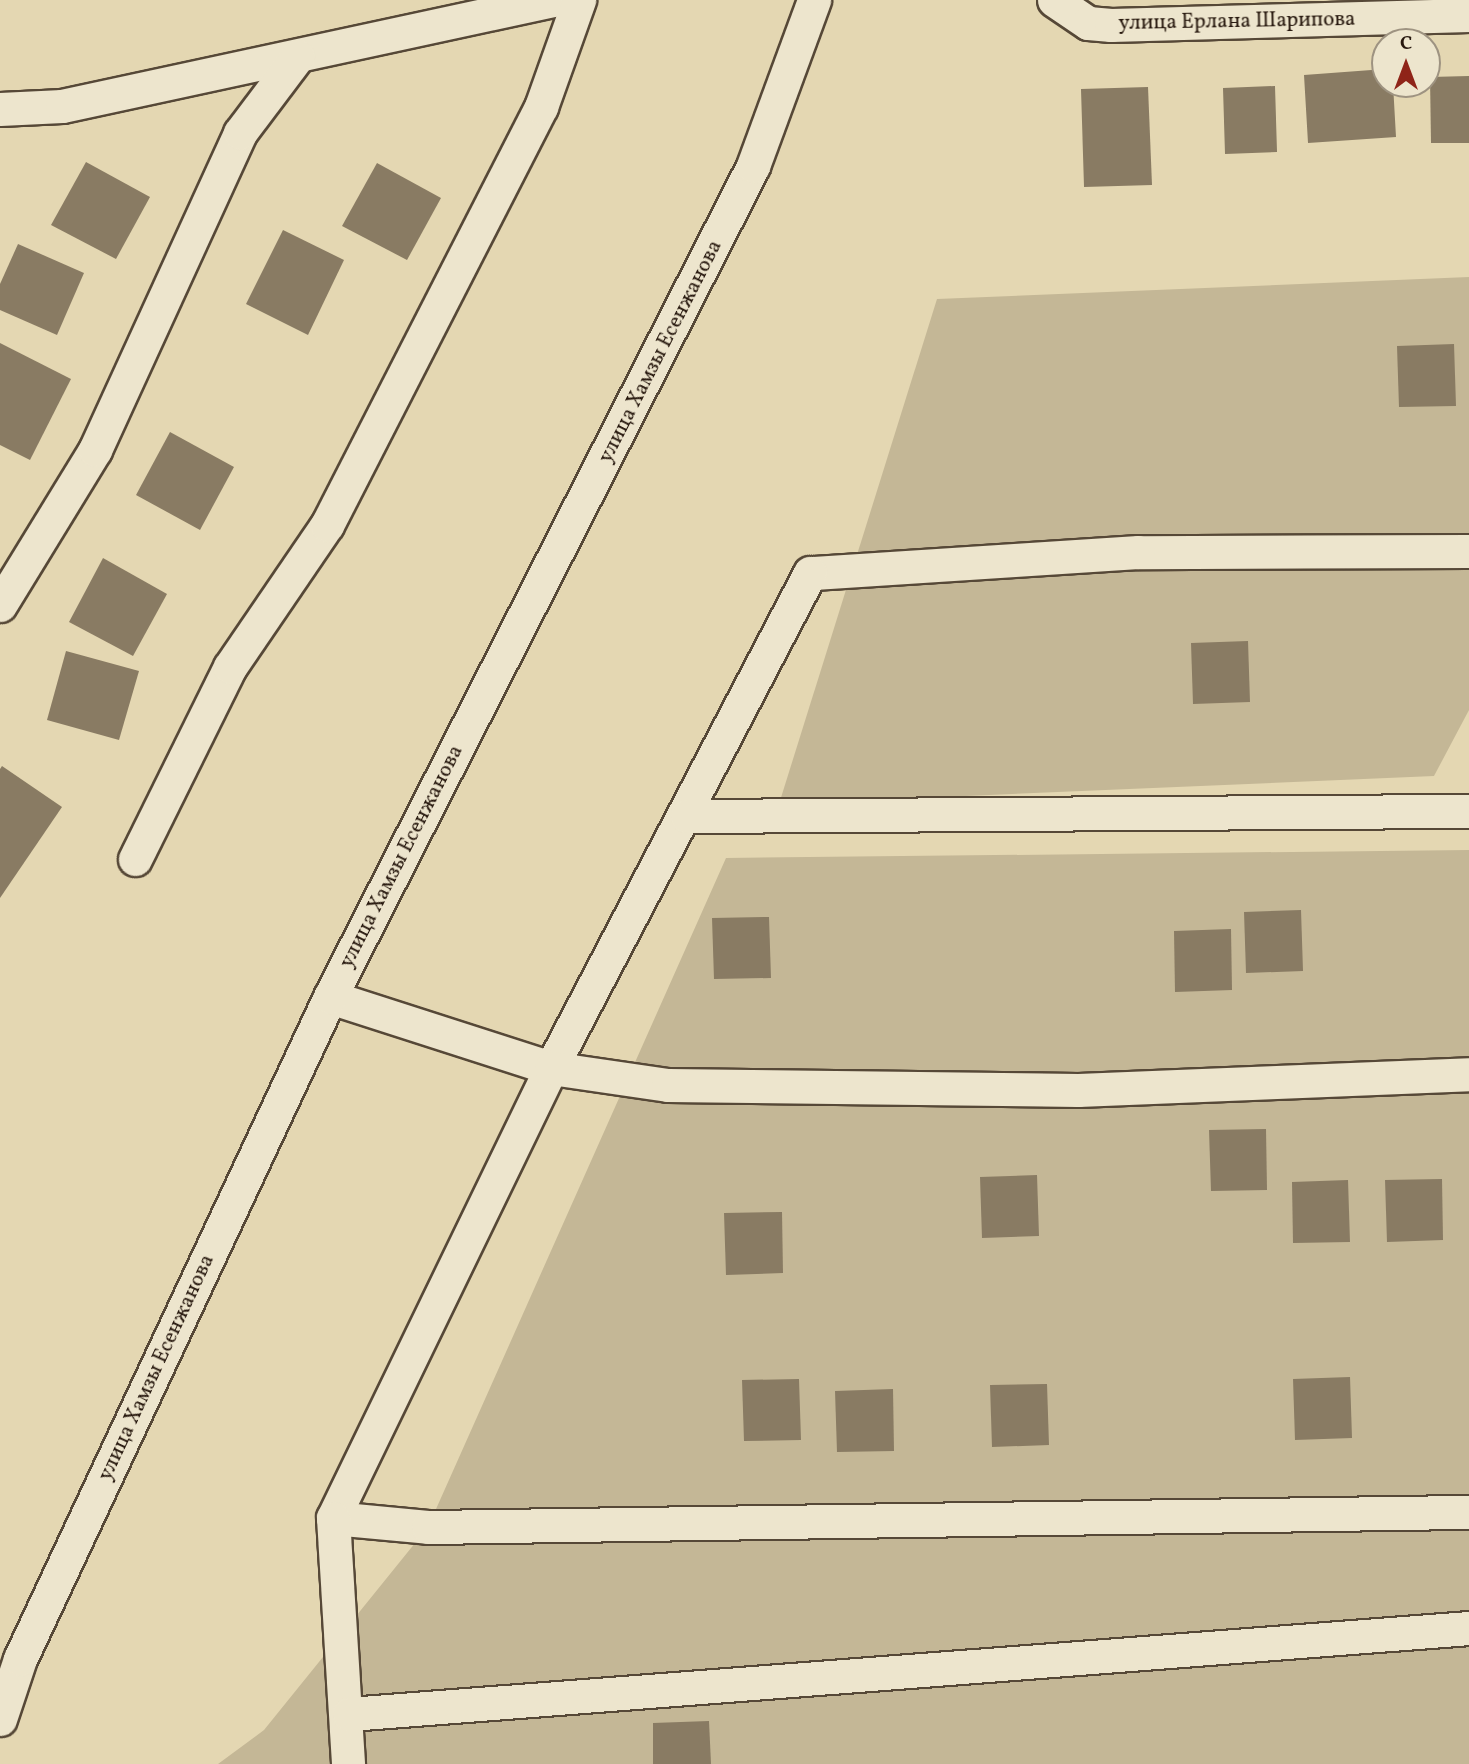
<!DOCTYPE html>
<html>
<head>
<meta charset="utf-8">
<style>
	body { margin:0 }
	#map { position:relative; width:1469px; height:1764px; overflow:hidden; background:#e4d7b2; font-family:Vollkorn,serif }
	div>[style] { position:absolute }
	.green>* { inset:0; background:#c4b796 }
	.building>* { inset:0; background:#897b63 }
	.roads { filter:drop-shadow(2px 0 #564837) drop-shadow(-2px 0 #564837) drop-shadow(0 2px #564837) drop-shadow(0 -2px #564837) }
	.minor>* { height:33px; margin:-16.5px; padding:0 16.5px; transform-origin:16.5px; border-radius:16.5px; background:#ede5cd }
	span { translate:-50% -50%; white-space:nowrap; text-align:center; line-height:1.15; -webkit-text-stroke:5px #ede5cd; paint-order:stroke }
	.street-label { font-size:21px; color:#27180e }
	.north { position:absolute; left:1371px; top:28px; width:70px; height:70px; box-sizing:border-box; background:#ede5cd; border:2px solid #9e9381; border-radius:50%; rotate:0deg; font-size:19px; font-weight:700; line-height:28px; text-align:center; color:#27180e }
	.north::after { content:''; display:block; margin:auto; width:24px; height:32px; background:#8f2418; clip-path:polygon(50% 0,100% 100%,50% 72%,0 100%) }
</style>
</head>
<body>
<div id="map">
	<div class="green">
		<div style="clip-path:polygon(1469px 277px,1469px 710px,1434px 776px,779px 804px,937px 299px)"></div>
		<div style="clip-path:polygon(1469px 850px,1469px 1764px,218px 1764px,264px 1730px,428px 1527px,726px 858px)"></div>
	</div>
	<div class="building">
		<div style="clip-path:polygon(1385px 69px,1385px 84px,1393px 84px,1396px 137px,1308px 143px,1304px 75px)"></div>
		<div style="clip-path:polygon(1469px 76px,1469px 143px,1431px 143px,1430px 77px)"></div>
		<div style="clip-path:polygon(1275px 86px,1277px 152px,1225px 154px,1223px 88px)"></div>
		<div style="clip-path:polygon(1148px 87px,1152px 185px,1084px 187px,1081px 89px)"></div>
		<div style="clip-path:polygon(86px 162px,150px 197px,116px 259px,51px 225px)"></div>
		<div style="clip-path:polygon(377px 163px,441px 198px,407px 260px,342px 226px)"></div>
		<div style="clip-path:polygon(283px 230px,344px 260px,308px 335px,246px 304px)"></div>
		<div style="clip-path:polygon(18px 244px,84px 273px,57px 335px,0 310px,0 284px)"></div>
		<div style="clip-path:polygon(0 343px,71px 379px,30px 460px,0 445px)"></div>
		<div style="clip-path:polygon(1454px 344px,1456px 406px,1399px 407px,1397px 346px)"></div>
		<div style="clip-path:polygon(170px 432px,234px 467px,200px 530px,136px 495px)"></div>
		<div style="clip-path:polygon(103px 558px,167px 594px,133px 656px,69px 622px)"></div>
		<div style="clip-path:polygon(1248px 641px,1250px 702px,1193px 704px,1191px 643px)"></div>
		<div style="clip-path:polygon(66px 651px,139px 671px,119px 740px,47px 720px)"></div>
		<div style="clip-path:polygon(2px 766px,62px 807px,0 898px,0 769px)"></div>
		<div style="clip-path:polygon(1301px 910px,1303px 971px,1246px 973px,1244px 912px)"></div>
		<div style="clip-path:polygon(769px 917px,771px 978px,714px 979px,712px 918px)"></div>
		<div style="clip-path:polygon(1231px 929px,1232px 990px,1175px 992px,1174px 931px)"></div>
		<div style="clip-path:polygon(1266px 1129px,1267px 1190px,1211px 1191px,1209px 1130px)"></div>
		<div style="clip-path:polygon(1037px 1175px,1039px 1236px,982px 1238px,980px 1177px)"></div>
		<div style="clip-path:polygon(1442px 1179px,1443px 1240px,1387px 1242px,1385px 1180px)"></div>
		<div style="clip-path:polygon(1348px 1180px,1350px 1242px,1293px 1243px,1292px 1182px)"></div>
		<div style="clip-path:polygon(782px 1212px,783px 1273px,726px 1275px,724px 1213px)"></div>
		<div style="clip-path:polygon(1350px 1377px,1352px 1438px,1295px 1440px,1293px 1379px)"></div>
		<div style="clip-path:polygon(799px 1379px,801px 1440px,744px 1441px,742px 1380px)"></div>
		<div style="clip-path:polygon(1047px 1384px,1049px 1445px,992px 1447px,990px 1385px)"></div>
		<div style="clip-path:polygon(893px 1389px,894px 1451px,837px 1452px,835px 1391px)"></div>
		<div style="clip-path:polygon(709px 1721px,711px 1764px,653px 1764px,653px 1723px)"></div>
	</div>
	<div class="roads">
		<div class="minor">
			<div style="left:1054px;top:0;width:41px;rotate:34.1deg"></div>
			<div style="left:1088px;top:23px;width:23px;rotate:5deg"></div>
			<div style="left:1111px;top:25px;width:358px;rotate:-1.6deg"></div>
			<div style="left:0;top:109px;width:62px;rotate:-2.8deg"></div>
			<div style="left:62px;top:106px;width:502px;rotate:-12.18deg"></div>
			<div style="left:1469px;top:551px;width:331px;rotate:179.8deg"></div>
			<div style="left:1138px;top:552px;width:329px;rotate:176.3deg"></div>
			<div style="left:810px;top:573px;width:559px;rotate:117.62deg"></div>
			<div style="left:551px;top:1068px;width:500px;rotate:115.85deg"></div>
			<div style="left:333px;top:1518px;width:95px;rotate:5.4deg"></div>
			<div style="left:428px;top:1527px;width:1041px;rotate:-0.83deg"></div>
			<div style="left:0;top:605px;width:182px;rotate:-58.5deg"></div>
			<div style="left:95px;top:450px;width:349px;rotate:-65.4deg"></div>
			<div style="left:240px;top:133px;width:96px;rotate:-53deg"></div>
			<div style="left:687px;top:816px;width:782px;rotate:-0.37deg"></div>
			<div style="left:135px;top:859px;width:214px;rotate:-63.7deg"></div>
			<div style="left:230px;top:667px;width:172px;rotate:-55.7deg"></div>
			<div style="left:327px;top:525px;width:470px;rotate:-62.9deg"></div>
			<div style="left:541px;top:107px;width:114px;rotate:-70.4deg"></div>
			<div style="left:330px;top:997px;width:232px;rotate:17.8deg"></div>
			<div style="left:551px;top:1068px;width:118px;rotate:8.3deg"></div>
			<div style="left:668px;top:1085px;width:410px;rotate:0.7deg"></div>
			<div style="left:1078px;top:1090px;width:391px;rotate:-2.3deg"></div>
			<div style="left:333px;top:1518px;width:246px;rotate:86.5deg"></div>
			<div style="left:349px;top:1714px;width:1123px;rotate:-4.39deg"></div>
			<div style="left:0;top:1719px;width:63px;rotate:-71.6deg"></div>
			<div style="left:20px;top:1659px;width:731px;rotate:-64.91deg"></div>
			<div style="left:330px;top:997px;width:932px;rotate:-63.02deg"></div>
			<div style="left:753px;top:166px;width:177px;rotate:-69.8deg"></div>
		</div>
	</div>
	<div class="street-label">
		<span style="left:1237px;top:22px;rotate:-1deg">улица Ерлана Шарипова</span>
		<span style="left:661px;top:352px;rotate:-63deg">улица Хамзы Есенжанова</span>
		<span style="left:402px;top:857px;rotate:-63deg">улица Хамзы Есенжанова</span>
		<span style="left:157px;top:1368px;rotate:-65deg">улица Хамзы Есенжанова</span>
	</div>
	<div class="north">С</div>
</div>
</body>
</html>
